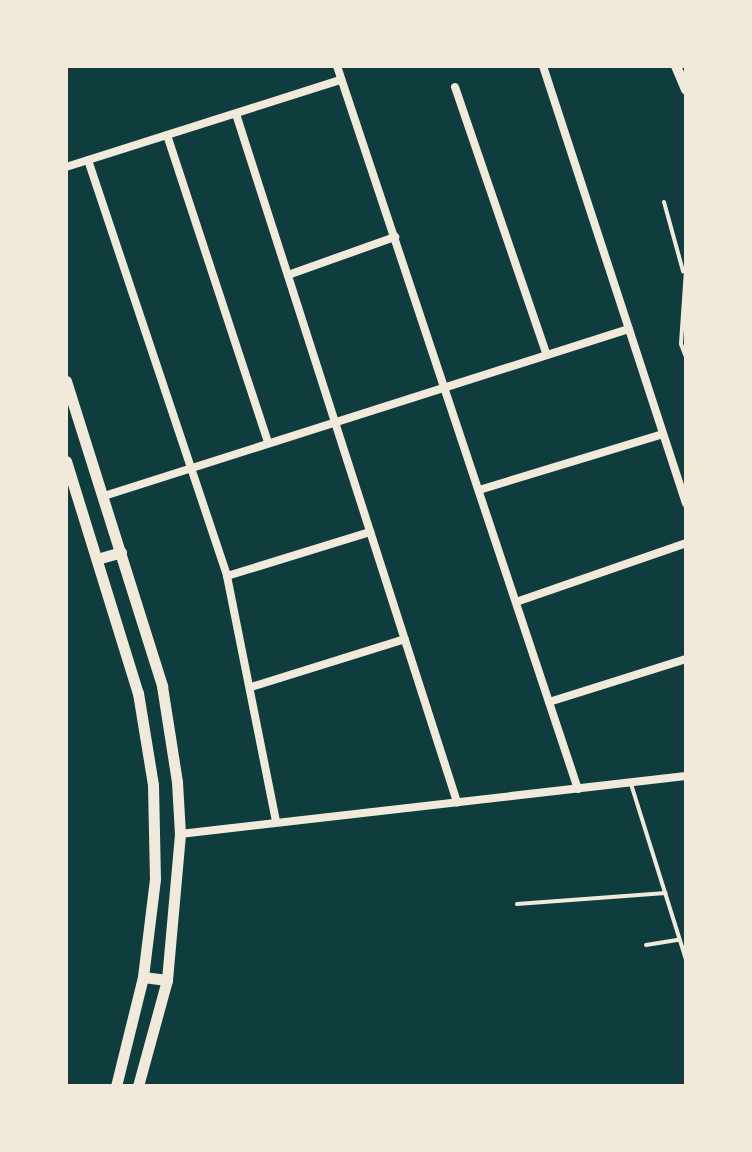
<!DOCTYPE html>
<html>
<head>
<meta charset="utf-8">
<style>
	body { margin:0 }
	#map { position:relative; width:752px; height:1152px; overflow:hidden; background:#0f3d3e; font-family:"PT Sans",sans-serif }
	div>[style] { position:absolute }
	.service>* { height:4px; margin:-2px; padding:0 2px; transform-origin:2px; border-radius:2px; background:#f1e9da }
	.minor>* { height:8px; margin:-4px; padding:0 4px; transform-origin:4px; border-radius:4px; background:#f1e9da }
	.tertiary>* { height:10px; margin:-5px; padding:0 5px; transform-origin:5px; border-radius:5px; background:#f1e9da }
	.secondary>* { height:11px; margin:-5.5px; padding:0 5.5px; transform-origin:5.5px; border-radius:5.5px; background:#f1e9da }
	span { translate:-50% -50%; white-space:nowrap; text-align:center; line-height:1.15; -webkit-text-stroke:8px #f1e9da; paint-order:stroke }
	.frame { position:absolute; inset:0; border:68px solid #f1e9da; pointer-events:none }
</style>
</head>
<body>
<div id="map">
	<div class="service">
		<div style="left:664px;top:202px;width:72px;rotate:74.6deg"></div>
		<div style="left:686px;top:270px;width:74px;rotate:93.9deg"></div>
		<div style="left:681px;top:344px;width:14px;rotate:69deg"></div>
		<div style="left:631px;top:784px;width:184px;rotate:72.6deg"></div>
		<div style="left:517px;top:904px;width:149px;rotate:-4.2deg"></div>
		<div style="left:646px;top:945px;width:33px;rotate:-9deg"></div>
	</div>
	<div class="minor">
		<div style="left:337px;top:66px;width:762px;rotate:71.57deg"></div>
		<div style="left:543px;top:66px;width:460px;rotate:71.9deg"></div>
		<div style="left:455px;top:87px;width:283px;rotate:71.1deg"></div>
		<div style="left:236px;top:114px;width:723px;rotate:72.19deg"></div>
		<div style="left:167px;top:135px;width:324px;rotate:71.8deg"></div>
		<div style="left:88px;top:160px;width:439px;rotate:71.5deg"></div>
		<div style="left:227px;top:576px;width:250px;rotate:78.7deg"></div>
		<div style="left:66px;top:167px;width:288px;rotate:-17.6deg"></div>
		<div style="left:288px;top:275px;width:114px;rotate:-19.6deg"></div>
		<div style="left:479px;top:490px;width:192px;rotate:-16.9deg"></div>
		<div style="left:104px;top:496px;width:551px;rotate:-17.65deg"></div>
		<div style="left:227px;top:576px;width:150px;rotate:-17.1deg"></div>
		<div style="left:516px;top:602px;width:180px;rotate:-19.1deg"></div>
		<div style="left:251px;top:687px;width:161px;rotate:-17.3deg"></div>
		<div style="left:549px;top:702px;width:144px;rotate:-17.4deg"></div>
		<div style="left:180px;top:834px;width:509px;rotate:-6.54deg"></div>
	</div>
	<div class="tertiary">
		<div style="left:676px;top:66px;width:26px;rotate:67deg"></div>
	</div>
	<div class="secondary">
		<div style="left:66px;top:381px;width:320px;rotate:72.5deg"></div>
		<div style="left:162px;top:686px;width:97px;rotate:81.1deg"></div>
		<div style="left:177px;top:782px;width:52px;rotate:86.7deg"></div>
		<div style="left:180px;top:834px;width:147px;rotate:95.1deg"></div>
		<div style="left:167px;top:980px;width:110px;rotate:105.3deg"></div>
		<div style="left:66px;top:461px;width:243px;rotate:72.8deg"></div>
		<div style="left:138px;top:693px;width:93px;rotate:80.7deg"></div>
		<div style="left:153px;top:785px;width:94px;rotate:88.8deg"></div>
		<div style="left:155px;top:879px;width:99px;rotate:97deg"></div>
		<div style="left:143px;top:977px;width:112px;rotate:103.9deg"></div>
		<div style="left:97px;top:559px;width:25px;rotate:-16deg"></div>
		<div style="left:143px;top:977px;width:24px;rotate:7deg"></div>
	</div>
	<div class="frame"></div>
</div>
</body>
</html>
